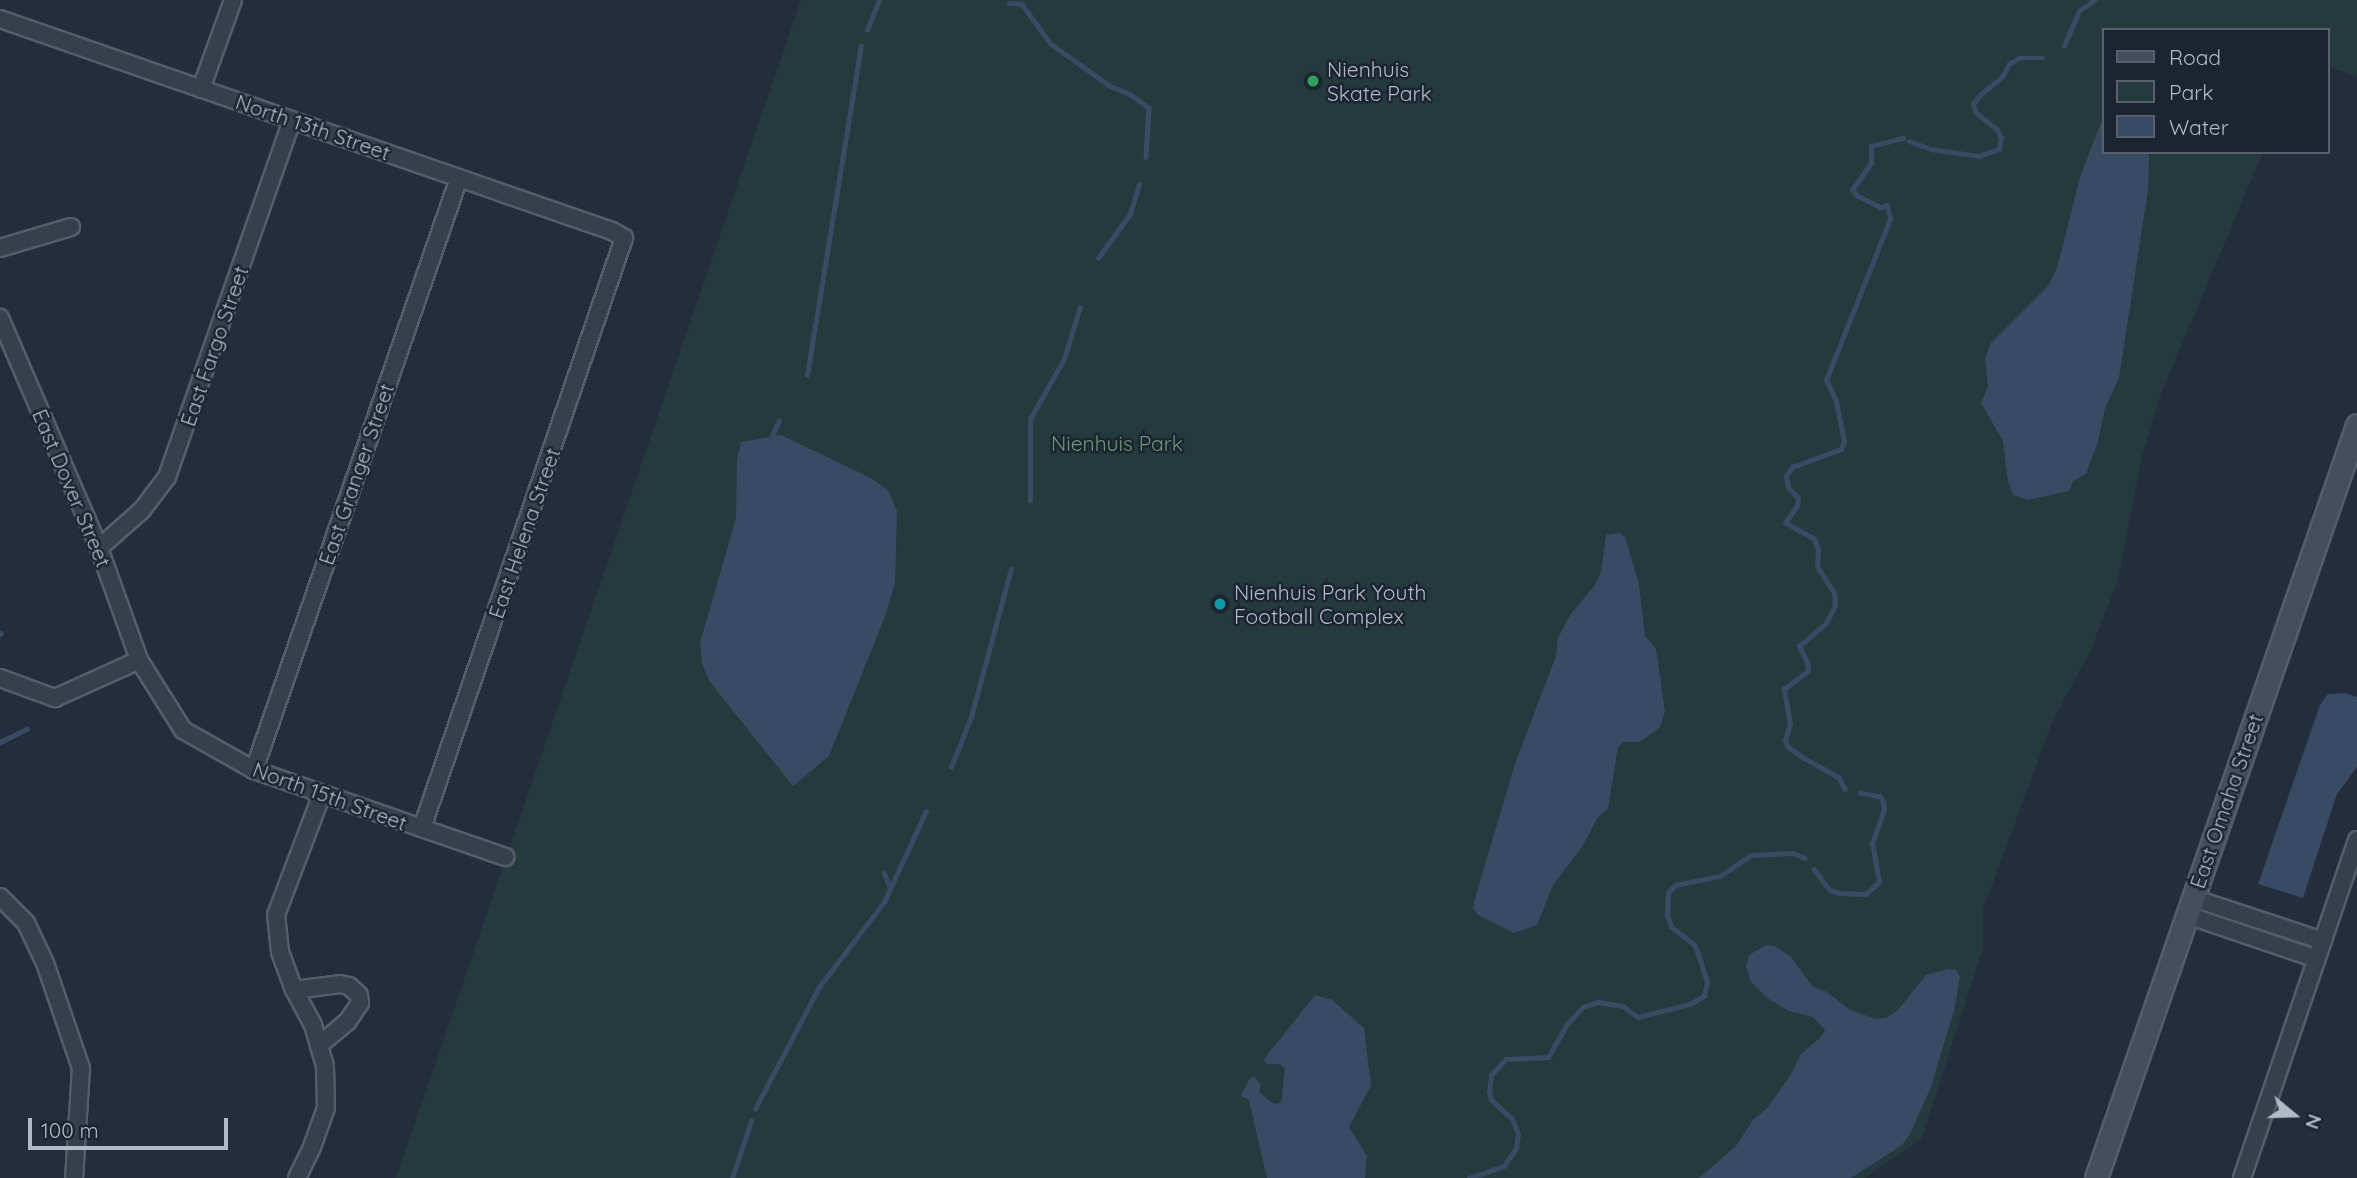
<!DOCTYPE html>
<html>
<head>
<meta charset="utf-8">
<style>
	body { margin:0 }
	#map { position:relative; width:2357px; height:1178px; overflow:hidden; background:#232d3c; font-family:Quicksand,sans-serif }
	div>[style] { position:absolute }
	.green>* { inset:0; background:#253a3d }
	.water>* { inset:0; background:#394a65 }
	.stream>* { height:4.5px; margin:-2.25px; padding:0 2.25px; transform-origin:2.25px; border-radius:2.25px; background:#394a65 }
	.roads { filter:drop-shadow(2px 0 #555d6a) drop-shadow(-2px 0 #555d6a) drop-shadow(0 2px #555d6a) drop-shadow(0 -2px #555d6a) }
	.street>* { height:16px; margin:-8px; padding:0 8px; transform-origin:8px; border-radius:8px; background:#373f4c }
	.secondary>* { height:21px; margin:-10.5px; padding:0 10.5px; transform-origin:10.5px; border-radius:10.5px; background:#454e5f }
	.dots>* { width:19px; height:19px; translate:-50% -50%; box-sizing:border-box; border:4px solid #1c2431; border-radius:50% }
	span { translate:-50% -50%; white-space:nowrap; text-align:center; line-height:1.15; -webkit-text-stroke:5px #1c2431; paint-order:stroke }
	.poi-label { font-size:21px; color:#b3bac7 }
	.left { translate:0 -50%; text-align:left }
	.street-label { font-size:21px; color:#b3bac7 }
	.park-label { font-size:21px; color:#6a9876 }
	.legend { position:absolute; left:2102px; top:28px; width:228px; height:126px; box-sizing:border-box; background:#1c2431; border:2px solid #58606d; margin:0; padding:9px 12px; list-style:none; font-size:21px; color:#b3bac7 }
	.legend li { display:flex; align-items:center; gap:14px; height:35px }
	.legend b { width:35px; border:2px solid #58606d }
	.north { position:absolute; left:2259px; top:1080px; width:70px; height:70px; -webkit-text-stroke:5px #1c2431; paint-order:stroke; rotate:109deg; font-size:19px; font-weight:700; line-height:28px; text-align:center; color:#b3bac7 }
	.north::after { content:''; display:block; margin:auto; width:24px; height:32px; background:#b3bac7; clip-path:polygon(50% 0,100% 100%,50% 72%,0 100%) }
	.scale { position:absolute; left:28px; top:1118px; width:200px; height:32px; box-sizing:border-box; border:4px solid #b3bac7; border-top:0; padding-left:9px; font-size:21px; line-height:24px; white-space:nowrap; color:#b3bac7; -webkit-text-stroke:5px #1c2431; paint-order:stroke }
</style>
</head>
<body>
<div id="map">
	<div class="green">
		<div style="clip-path:polygon(801px 0,2357px 0,2357px 76px,2327px 67px,2327px 30px,2103px 30px,2103px 152px,2263px 152px,2161px 394px,2142px 456px,2118px 580px,2090px 652px,2053px 720px,1983px 910px,1983px 948px,1922px 1138px,1865px 1178px,396px 1178px)"></div>
	</div>
	<div class="water">
		<div style="clip-path:polygon(2103px 118px,2103px 152px,2148px 152px,2149px 158px,2148px 190px,2119px 378px,2105px 408px,2098px 442px,2086px 474px,2073px 481px,2069px 491px,2028px 500px,2013px 495px,2008px 481px,2003px 441px,1981px 403px,1988px 387px,1985px 359px,1990px 344px,2048px 286px,2057px 268px,2080px 177px)"></div>
		<div style="clip-path:polygon(781px 435px,871px 478px,888px 490px,897px 511px,895px 583px,886px 614px,829px 756px,793px 786px,710px 682px,702px 664px,700px 643px,736px 518px,737px 460px,741px 442px)"></div>
		<div style="clip-path:polygon(1620px 533px,1625px 537px,1639px 584px,1645px 636px,1656px 649px,1665px 711px,1660px 727px,1640px 742px,1623px 742px,1618px 747px,1608px 809px,1598px 817px,1582px 847px,1553px 885px,1537px 925px,1514px 933px,1478px 915px,1473px 909px,1475px 898px,1515px 764px,1556px 656px,1558px 638px,1570px 615px,1595px 585px,1601px 572px,1606px 535px)"></div>
		<div style="clip-path:polygon(2345px 693px,2357px 697px,2357px 767px,2337px 794px,2303px 898px,2258px 884px,2320px 705px,2328px 694px)"></div>
		<div style="clip-path:polygon(1766px 945px,1775px 946px,1791px 957px,1812px 986px,1827px 992px,1850px 1010px,1876px 1019px,1886px 1018px,1898px 1010px,1926px 975px,1948px 969px,1956px 970px,1960px 977px,1955px 1007px,1931px 1087px,1910px 1134px,1902px 1145px,1851px 1178px,1699px 1178px,1736px 1146px,1753px 1120px,1767px 1108px,1790px 1076px,1801px 1054px,1821px 1037px,1825px 1030px,1813px 1017px,1789px 1011px,1767px 998px,1751px 982px,1746px 966px,1749px 955px)"></div>
		<div style="clip-path:polygon(1315px 995px,1332px 1000px,1364px 1028px,1371px 1086px,1349px 1127px,1367px 1156px,1365px 1178px,1267px 1178px,1249px 1100px,1241px 1096px,1249px 1080px,1254px 1076px,1261px 1085px,1259px 1092px,1274px 1104px,1281px 1103px,1285px 1068px,1279px 1064px,1266px 1064px,1264px 1059px)"></div>
	</div>
	<div class="stream">
		<div style="left:1009px;top:3px;width:13px;rotate:4deg"></div>
		<div style="left:1022px;top:4px;width:48px;rotate:54.3deg"></div>
		<div style="left:1050px;top:43px;width:74px;rotate:35.6deg"></div>
		<div style="left:1110px;top:86px;width:22px;rotate:22deg"></div>
		<div style="left:1130px;top:94px;width:24px;rotate:36deg"></div>
		<div style="left:1149px;top:108px;width:49px;rotate:93.5deg"></div>
		<div style="left:867px;top:30px;width:32px;rotate:-68deg"></div>
		<div style="left:2064px;top:46px;width:38px;rotate:-67deg"></div>
		<div style="left:2079px;top:11px;width:19px;rotate:-36deg"></div>
		<div style="left:1909px;top:141px;width:23px;rotate:20deg"></div>
		<div style="left:1931px;top:149px;width:49px;rotate:8.3deg"></div>
		<div style="left:1979px;top:156px;width:21px;rotate:-19deg"></div>
		<div style="left:1999px;top:149px;width:11px;rotate:-80deg"></div>
		<div style="left:2001px;top:138px;width:9px;rotate:-117deg"></div>
		<div style="left:1997px;top:130px;width:28px;rotate:-141deg"></div>
		<div style="left:1975px;top:112px;width:8px;rotate:-104deg"></div>
		<div style="left:1973px;top:104px;width:13px;rotate:-51deg"></div>
		<div style="left:1981px;top:94px;width:27px;rotate:-39deg"></div>
		<div style="left:2002px;top:77px;width:15px;rotate:-62deg"></div>
		<div style="left:2009px;top:64px;width:12px;rotate:-31deg"></div>
		<div style="left:2019px;top:58px;width:24px"></div>
		<div style="left:1098px;top:258px;width:54px;rotate:-54deg"></div>
		<div style="left:1130px;top:214px;width:31px;rotate:-73deg"></div>
		<div style="left:807px;top:375px;width:333px;rotate:-80.7deg"></div>
		<div style="left:772px;top:436px;width:17px;rotate:-66deg"></div>
		<div style="left:1030px;top:501px;width:82px;rotate:-90deg"></div>
		<div style="left:1030px;top:419px;width:69px;rotate:-60.5deg"></div>
		<div style="left:1064px;top:359px;width:54px;rotate:-72.9deg"></div>
		<div style="left:0;top:634px;width:1px;rotate:-45deg"></div>
		<div style="left:0;top:742px;width:30px;rotate:-26deg"></div>
		<div style="left:951px;top:767px;width:54px;rotate:-68.2deg"></div>
		<div style="left:971px;top:717px;width:153px;rotate:-74.9deg"></div>
		<div style="left:1845px;top:790px;width:13px;rotate:-117deg"></div>
		<div style="left:1839px;top:778px;width:41px;rotate:-150.9deg"></div>
		<div style="left:1803px;top:758px;width:19px;rotate:-144deg"></div>
		<div style="left:1788px;top:747px;width:7px;rotate:-117deg"></div>
		<div style="left:1785px;top:741px;width:18px;rotate:-74deg"></div>
		<div style="left:1790px;top:724px;width:36px;rotate:-100deg"></div>
		<div style="left:1784px;top:689px;width:30px;rotate:-37deg"></div>
		<div style="left:1808px;top:671px;width:9px;rotate:-96deg"></div>
		<div style="left:1807px;top:662px;width:18px;rotate:-117deg"></div>
		<div style="left:1799px;top:646px;width:35px;rotate:-40deg"></div>
		<div style="left:1826px;top:623px;width:19px;rotate:-62deg"></div>
		<div style="left:1835px;top:606px;width:13px;rotate:-94deg"></div>
		<div style="left:1834px;top:593px;width:31px;rotate:-123deg"></div>
		<div style="left:1817px;top:567px;width:17px;rotate:-87deg"></div>
		<div style="left:1818px;top:550px;width:12px;rotate:-110deg"></div>
		<div style="left:1814px;top:539px;width:33px;rotate:-151deg"></div>
		<div style="left:1785px;top:523px;width:21px;rotate:-55deg"></div>
		<div style="left:1797px;top:506px;width:8px;rotate:-83deg"></div>
		<div style="left:1798px;top:498px;width:14px;rotate:-135deg"></div>
		<div style="left:1788px;top:488px;width:12px;rotate:-99deg"></div>
		<div style="left:1786px;top:476px;width:11px;rotate:-56deg"></div>
		<div style="left:1792px;top:467px;width:52px;rotate:-20.2deg"></div>
		<div style="left:1841px;top:449px;width:8px;rotate:-67deg"></div>
		<div style="left:1844px;top:442px;width:42px;rotate:-101deg"></div>
		<div style="left:1836px;top:401px;width:23px;rotate:-115deg"></div>
		<div style="left:1826px;top:380px;width:173px;rotate:-68.3deg"></div>
		<div style="left:1890px;top:219px;width:14px;rotate:-102deg"></div>
		<div style="left:1887px;top:205px;width:7px;rotate:153deg"></div>
		<div style="left:1881px;top:208px;width:27px;rotate:-153deg"></div>
		<div style="left:1857px;top:196px;width:8px;rotate:-130deg"></div>
		<div style="left:1852px;top:190px;width:33px;rotate:-55deg"></div>
		<div style="left:1871px;top:163px;width:17px;rotate:-90deg"></div>
		<div style="left:1871px;top:146px;width:33px;rotate:-14deg"></div>
		<div style="left:1814px;top:869px;width:26px;rotate:53deg"></div>
		<div style="left:1830px;top:890px;width:10px;rotate:17deg"></div>
		<div style="left:1840px;top:893px;width:26px;rotate:2deg"></div>
		<div style="left:1866px;top:894px;width:18px;rotate:-43deg"></div>
		<div style="left:1879px;top:882px;width:39px;rotate:-100deg"></div>
		<div style="left:1872px;top:844px;width:36px;rotate:-71deg"></div>
		<div style="left:1884px;top:810px;width:8px;rotate:-97deg"></div>
		<div style="left:1883px;top:802px;width:6px;rotate:-121deg"></div>
		<div style="left:1880px;top:797px;width:20px;rotate:-169deg"></div>
		<div style="left:884px;top:873px;width:15px;rotate:67deg"></div>
		<div style="left:755px;top:1109px;width:138px;rotate:-62.3deg"></div>
		<div style="left:819px;top:987px;width:107px;rotate:-52.6deg"></div>
		<div style="left:884px;top:902px;width:100px;rotate:-65.2deg"></div>
		<div style="left:732px;top:1178px;width:60px;rotate:-71.6deg"></div>
		<div style="left:1469px;top:1178px;width:37px;rotate:-19deg"></div>
		<div style="left:1504px;top:1166px;width:22px;rotate:-56deg"></div>
		<div style="left:1516px;top:1148px;width:14px;rotate:-82deg"></div>
		<div style="left:1518px;top:1134px;width:16px;rotate:-112deg"></div>
		<div style="left:1512px;top:1119px;width:28px;rotate:-138deg"></div>
		<div style="left:1491px;top:1100px;width:8px;rotate:-104deg"></div>
		<div style="left:1489px;top:1092px;width:17px;rotate:-83deg"></div>
		<div style="left:1491px;top:1075px;width:22px;rotate:-47deg"></div>
		<div style="left:1506px;top:1059px;width:42px;rotate:-2.7deg"></div>
		<div style="left:1548px;top:1057px;width:39px;rotate:-60deg"></div>
		<div style="left:1568px;top:1023px;width:22px;rotate:-47deg"></div>
		<div style="left:1583px;top:1007px;width:16px;rotate:-18deg"></div>
		<div style="left:1598px;top:1002px;width:25px;rotate:9deg"></div>
		<div style="left:1623px;top:1006px;width:19px;rotate:36deg"></div>
		<div style="left:1638px;top:1017px;width:54px;rotate:-14deg"></div>
		<div style="left:1690px;top:1004px;width:16px;rotate:-30deg"></div>
		<div style="left:1704px;top:996px;width:14px;rotate:-78deg"></div>
		<div style="left:1707px;top:982px;width:29px;rotate:-108deg"></div>
		<div style="left:1698px;top:954px;width:10px;rotate:-114deg"></div>
		<div style="left:1694px;top:945px;width:29px;rotate:-142deg"></div>
		<div style="left:1671px;top:927px;width:13px;rotate:-108deg"></div>
		<div style="left:1667px;top:915px;width:22px;rotate:-87deg"></div>
		<div style="left:1668px;top:893px;width:11px;rotate:-49deg"></div>
		<div style="left:1675px;top:885px;width:46px;rotate:-11.3deg"></div>
		<div style="left:1720px;top:876px;width:37px;rotate:-34deg"></div>
		<div style="left:1751px;top:855px;width:42px;rotate:-2.7deg"></div>
		<div style="left:1793px;top:853px;width:13px;rotate:23deg"></div>
	</div>
	<div class="roads">
		<div class="street">
			<div style="left:0;top:19px;width:648px;rotate:19.11deg"></div>
			<div style="left:612px;top:231px;width:14px;rotate:30deg"></div>
			<div style="left:624px;top:238px;width:624px;rotate:108.9deg"></div>
			<div style="left:201px;top:89px;width:95px;rotate:-70.2deg"></div>
			<div style="left:0;top:248px;width:74px;rotate:-16.5deg"></div>
			<div style="left:0;top:318px;width:250px;rotate:66.7deg"></div>
			<div style="left:99px;top:548px;width:119px;rotate:70.3deg"></div>
			<div style="left:139px;top:660px;width:83px;rotate:57.8deg"></div>
			<div style="left:183px;top:730px;width:81px;rotate:29.4deg"></div>
			<div style="left:254px;top:770px;width:266px;rotate:19.1deg"></div>
			<div style="left:99px;top:548px;width:57px;rotate:-41.5deg"></div>
			<div style="left:142px;top:510px;width:41px;rotate:-52.9deg"></div>
			<div style="left:167px;top:477px;width:378px;rotate:-70.7deg"></div>
			<div style="left:0;top:678px;width:59px;rotate:20deg"></div>
			<div style="left:55px;top:698px;width:92px;rotate:-24.3deg"></div>
			<div style="left:254px;top:770px;width:626px;rotate:-70.9deg"></div>
			<div style="left:0;top:897px;width:37px;rotate:45deg"></div>
			<div style="left:26px;top:923px;width:44px;rotate:64.6deg"></div>
			<div style="left:45px;top:963px;width:111px;rotate:71.1deg"></div>
			<div style="left:81px;top:1068px;width:110px;rotate:93.6deg"></div>
			<div style="left:2193px;top:898px;width:137px;rotate:18.3deg"></div>
			<div style="left:2187px;top:915px;width:137px;rotate:18.7deg"></div>
			<div style="left:294px;top:990px;width:46px;rotate:-7.4deg"></div>
			<div style="left:340px;top:984px;width:9px;rotate:13deg"></div>
			<div style="left:349px;top:986px;width:13px;rotate:42deg"></div>
			<div style="left:359px;top:995px;width:8px;rotate:83deg"></div>
			<div style="left:360px;top:1003px;width:22px;rotate:124deg"></div>
			<div style="left:348px;top:1021px;width:38px;rotate:140deg"></div>
			<div style="left:297px;top:1178px;width:34px;rotate:-64deg"></div>
			<div style="left:312px;top:1147px;width:41px;rotate:-70.3deg"></div>
			<div style="left:326px;top:1108px;width:42px;rotate:-91.4deg"></div>
			<div style="left:325px;top:1066px;width:43px;rotate:-106.3deg"></div>
			<div style="left:313px;top:1025px;width:40px;rotate:-118deg"></div>
			<div style="left:294px;top:990px;width:40px;rotate:-110.2deg"></div>
			<div style="left:280px;top:952px;width:37px;rotate:-96deg"></div>
			<div style="left:276px;top:915px;width:129px;rotate:-69.2deg"></div>
			<div style="left:2242px;top:1178px;width:357px;rotate:-71.2deg"></div>
		</div>
		<div class="secondary">
			<div style="left:2096px;top:1178px;width:797px;rotate:-70.88deg"></div>
		</div>
	</div>
	<div class="dots">
		<div style="left:1313px;top:81px;background:#2e9e5b"></div>
		<div style="left:1220px;top:604px;background:#0f9aa8"></div>
	</div>
	<div class="poi-label">
		<span class="left" style="left:1327px;top:81px">Nienhuis<br>Skate Park</span>
		<span class="left" style="left:1234px;top:604px">Nienhuis Park Youth<br>Football Complex</span>
	</div>
	<div class="street-label">
		<span style="left:313px;top:127px;rotate:19deg">North 13th Street</span>
		<span style="left:214px;top:346px;rotate:-71deg">East Fargo Street</span>
		<span style="left:356px;top:474px;rotate:-71deg">East Granger Street</span>
		<span style="left:72px;top:488px;rotate:67deg">East Dover Street</span>
		<span style="left:524px;top:533px;rotate:-71deg">East Helena Street</span>
		<span style="left:330px;top:796px;rotate:20deg">North 15th Street</span>
		<span style="left:2226px;top:801px;rotate:-71deg">East Omaha Street</span>
	</div>
	<div class="park-label">
		<span style="left:1117px;top:443px">Nienhuis Park</span>
	</div>
	<ul class="legend">
	<li><b style="height:9px;background:#454e5f"></b>Road</li>
	<li><b style="height:19px;background:#253a3d"></b>Park</li>
	<li><b style="height:19px;background:#394a65"></b>Water</li>
	</ul>
	<div class="north">N</div>
	<div class="scale">100 m</div>
</div>
</body>
</html>
